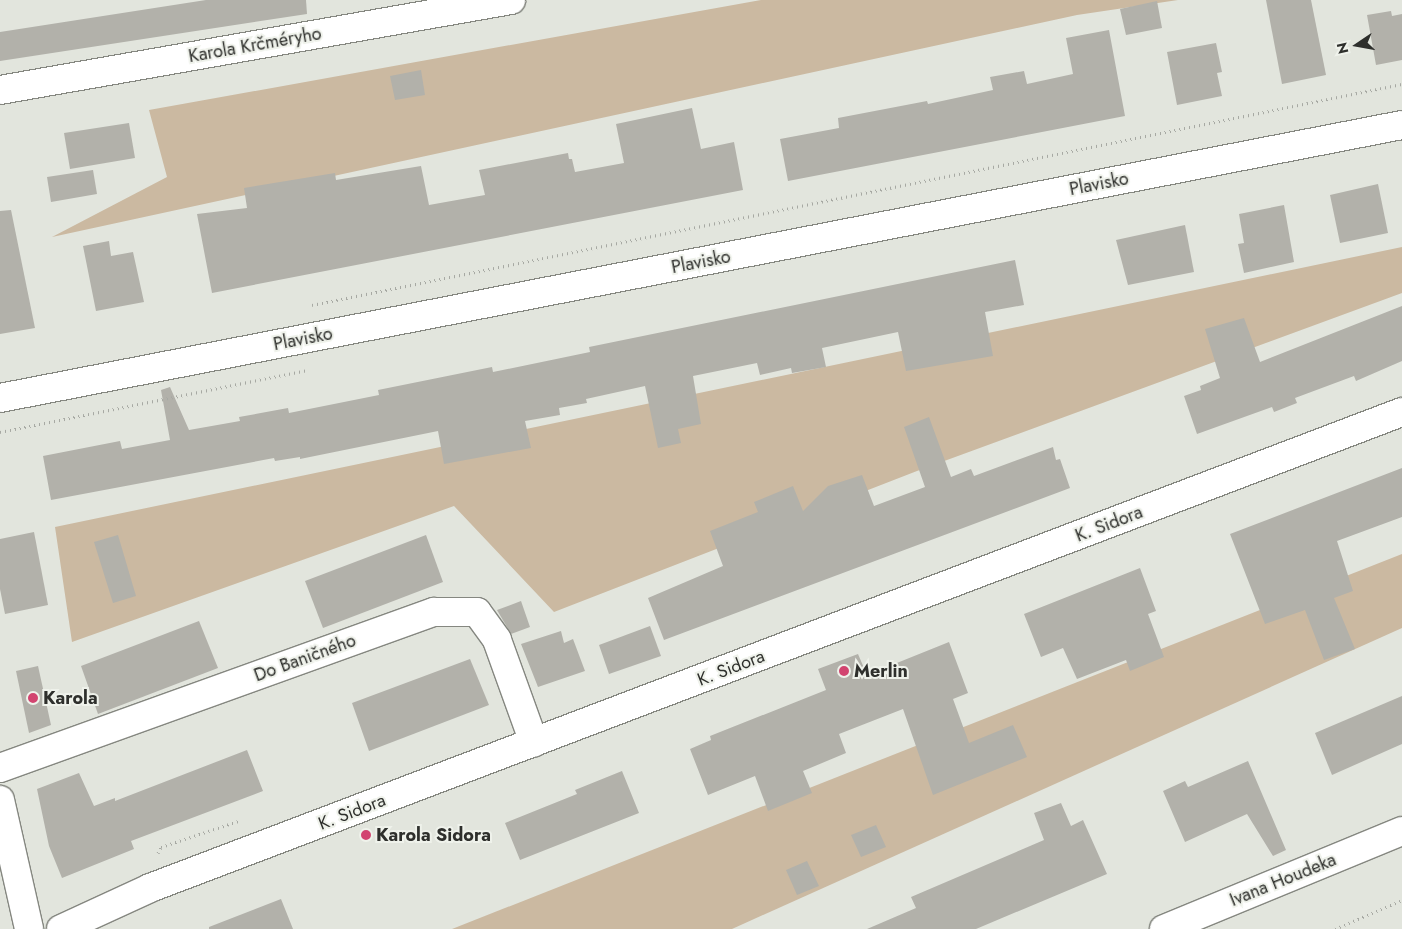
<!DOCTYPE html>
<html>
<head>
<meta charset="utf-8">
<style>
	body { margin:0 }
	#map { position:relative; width:1402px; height:929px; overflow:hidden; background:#e2e5dd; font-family:Jost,sans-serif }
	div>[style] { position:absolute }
	.green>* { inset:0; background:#cbb9a1 }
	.building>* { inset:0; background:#b2b1aa }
	.path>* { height:3px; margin-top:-1.5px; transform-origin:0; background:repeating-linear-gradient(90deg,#a7a9a3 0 1px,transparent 0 5px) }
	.roads { filter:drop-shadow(1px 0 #858780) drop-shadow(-1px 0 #858780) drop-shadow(0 1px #858780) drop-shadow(0 -1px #858780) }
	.street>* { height:28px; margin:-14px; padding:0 14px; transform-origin:14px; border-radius:14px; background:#fff }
	.dots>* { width:14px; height:14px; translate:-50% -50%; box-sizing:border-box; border:2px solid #eff2eb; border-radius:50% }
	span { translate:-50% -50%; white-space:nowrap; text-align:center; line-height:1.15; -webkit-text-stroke:4px #eff2eb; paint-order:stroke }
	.street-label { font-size:18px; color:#2e2f2c }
	.poi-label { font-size:18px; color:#2e2f2c; font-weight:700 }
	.left { translate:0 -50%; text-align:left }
	.north { position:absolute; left:1332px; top:20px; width:50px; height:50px; -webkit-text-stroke:4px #eff2eb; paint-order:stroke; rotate:258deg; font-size:14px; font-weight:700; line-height:20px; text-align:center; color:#2e2f2c }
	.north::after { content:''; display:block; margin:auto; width:18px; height:22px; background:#2e2f2c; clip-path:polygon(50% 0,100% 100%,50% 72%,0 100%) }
</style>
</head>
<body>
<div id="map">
	<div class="green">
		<div style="clip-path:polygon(761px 0,1178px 0,1077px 15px,52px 237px,167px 177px,149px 110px)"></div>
		<div style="clip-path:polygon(1402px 247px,1402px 293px,917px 471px,554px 612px,454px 506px,72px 642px,55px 527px)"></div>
		<div style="clip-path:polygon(1402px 554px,1402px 628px,732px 929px,452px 929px)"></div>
	</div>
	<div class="building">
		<div style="clip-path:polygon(206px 0,306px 0,307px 14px,0 61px,0 32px)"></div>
		<div style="clip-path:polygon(1266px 0,1311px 0,1326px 75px,1282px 84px)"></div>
		<div style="clip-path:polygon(1157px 1px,1162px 28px,1126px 35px,1120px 9px)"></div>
		<div style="clip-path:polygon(1391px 11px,1392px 16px,1402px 14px,1402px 60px,1376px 65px,1367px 15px)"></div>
		<div style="clip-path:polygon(1109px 30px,1125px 116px,788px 181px,780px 139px,839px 128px,838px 118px,927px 101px,928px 104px,993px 90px,990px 77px,1024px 71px,1027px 84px,1073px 74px,1066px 38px)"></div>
		<div style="clip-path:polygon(1216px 43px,1222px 72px,1217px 73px,1222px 96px,1177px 105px,1167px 52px)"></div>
		<div style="clip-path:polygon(421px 70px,425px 95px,395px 100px,390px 76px)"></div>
		<div style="clip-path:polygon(692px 108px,701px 149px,734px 142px,743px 190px,212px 293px,197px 214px,247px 208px,244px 188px,335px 173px,336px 180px,421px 166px,429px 205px,485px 195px,479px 170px,568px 153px,569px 159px,572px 159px,575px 172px,624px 163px,616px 124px)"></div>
		<div style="clip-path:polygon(129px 123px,135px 158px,70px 169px,64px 133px)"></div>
		<div style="clip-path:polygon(93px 170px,97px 194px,51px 202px,47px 177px)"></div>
		<div style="clip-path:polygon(1378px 184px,1388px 233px,1340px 243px,1330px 195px)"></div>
		<div style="clip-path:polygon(1284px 205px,1294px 262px,1244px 273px,1238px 244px,1244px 243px,1239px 214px)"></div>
		<div style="clip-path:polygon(11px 210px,35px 328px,0 334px,0 211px)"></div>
		<div style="clip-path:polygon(1185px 225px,1194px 272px,1128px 285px,1116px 240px)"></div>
		<div style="clip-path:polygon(109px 241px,111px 256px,133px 252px,144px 302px,96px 311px,83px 246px)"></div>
		<div style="clip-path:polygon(1015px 260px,1024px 305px,985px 312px,993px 356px,906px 371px,898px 332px,822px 348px,826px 367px,792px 373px,791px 368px,760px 375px,757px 363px,693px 376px,701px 424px,678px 429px,681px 443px,658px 448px,645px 386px,586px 399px,587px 403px,559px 408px,560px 415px,525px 421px,531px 448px,444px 464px,438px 431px,300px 459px,300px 457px,275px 461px,274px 458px,51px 500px,43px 456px,120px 441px,122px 449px,170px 440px,161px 390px,170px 387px,189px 430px,240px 421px,239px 417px,288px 408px,289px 413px,379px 395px,378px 390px,492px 367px,493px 372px,590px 352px,589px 347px)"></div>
		<div style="clip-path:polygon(1402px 306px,1402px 361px,1356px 381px,1354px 376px,1295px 398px,1297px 403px,1274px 412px,1272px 407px,1197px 434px,1184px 396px,1201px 390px,1200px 386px,1220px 378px,1205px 329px,1244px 318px,1260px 362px)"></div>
		<div style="clip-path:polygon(929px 417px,951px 477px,971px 469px,974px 476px,1053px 447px,1056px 460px,1060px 459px,1070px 488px,664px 640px,648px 598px,723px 566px,710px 531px,758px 512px,754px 502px,793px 486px,803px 511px,828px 486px,862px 475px,874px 506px,925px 487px,904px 427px)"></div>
		<div style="clip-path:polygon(1402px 468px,1402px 517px,1337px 541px,1353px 591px,1334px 598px,1355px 649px,1324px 660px,1305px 610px,1265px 624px,1230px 534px)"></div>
		<div style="clip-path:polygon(34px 532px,48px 605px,5px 614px,0 589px,0 539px)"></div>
		<div style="clip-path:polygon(118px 535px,136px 596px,113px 603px,94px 542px)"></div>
		<div style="clip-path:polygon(426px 535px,443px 582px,323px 628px,305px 581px)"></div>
		<div style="clip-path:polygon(1140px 568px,1156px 611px,1148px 614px,1164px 657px,1130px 671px,1126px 660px,1077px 679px,1063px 648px,1041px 657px,1024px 614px)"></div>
		<div style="clip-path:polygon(521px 601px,530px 627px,511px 634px,497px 610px)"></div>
		<div style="clip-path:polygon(199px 621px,218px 668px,98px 714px,81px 666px)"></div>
		<div style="clip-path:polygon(650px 626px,661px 656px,609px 674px,599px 645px)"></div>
		<div style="clip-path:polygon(561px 631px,564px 643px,573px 639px,585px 671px,538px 687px,521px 644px)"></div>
		<div style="clip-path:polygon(949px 642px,968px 693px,953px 699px,969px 743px,1013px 725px,1027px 757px,933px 795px,903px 709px,839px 734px,846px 753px,803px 771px,812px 793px,768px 811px,755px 776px,708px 795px,690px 749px,711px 740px,710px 736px,826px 690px,818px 669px,858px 654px,867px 675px)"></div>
		<div style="clip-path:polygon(470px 659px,489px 705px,369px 751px,352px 703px)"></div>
		<div style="clip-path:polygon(38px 666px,51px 725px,29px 733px,16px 671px)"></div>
		<div style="clip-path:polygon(1402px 696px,1402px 744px,1332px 775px,1315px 733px)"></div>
		<div style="clip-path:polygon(247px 750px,263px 791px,131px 841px,134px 849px,62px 878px,49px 846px,37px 789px,79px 773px,94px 806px,115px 798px,115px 801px)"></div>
		<div style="clip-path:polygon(1248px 761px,1286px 850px,1273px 856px,1247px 814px,1185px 842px,1163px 791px,1185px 781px,1188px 787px)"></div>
		<div style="clip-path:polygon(622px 771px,639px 813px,520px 860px,505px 823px,577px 794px,575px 790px)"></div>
		<div style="clip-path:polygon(1061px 803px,1071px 826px,1083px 820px,1107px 874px,976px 929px,867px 929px,916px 908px,911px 897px,1044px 840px,1034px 813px)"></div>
		<div style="clip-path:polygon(876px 825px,886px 847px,861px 857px,851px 835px)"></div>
		<div style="clip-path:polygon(807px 861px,819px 886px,797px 895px,786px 870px)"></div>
		<div style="clip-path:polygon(281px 899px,293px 929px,209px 929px,209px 927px)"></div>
	</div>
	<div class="path">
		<div style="left:312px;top:305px;width:1112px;rotate:-11.46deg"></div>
		<div style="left:0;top:432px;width:314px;rotate:-11.4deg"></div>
		<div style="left:158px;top:853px;width:7px;rotate:-63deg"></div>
		<div style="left:161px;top:847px;width:84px;rotate:-18.6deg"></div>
		<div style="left:1335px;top:929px;width:73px;rotate:-23.4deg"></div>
	</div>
	<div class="roads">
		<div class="street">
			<div style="left:0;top:90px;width:519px;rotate:-9.99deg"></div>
			<div style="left:0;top:398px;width:1428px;rotate:-11.02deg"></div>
			<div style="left:0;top:768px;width:461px;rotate:-19.8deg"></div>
			<div style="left:434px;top:612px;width:43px"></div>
			<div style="left:477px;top:612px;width:34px;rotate:54deg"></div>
			<div style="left:497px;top:640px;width:109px;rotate:70.2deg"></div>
			<div style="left:0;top:800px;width:132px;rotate:77.3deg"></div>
			<div style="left:61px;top:929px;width:98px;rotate:-24.7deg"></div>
			<div style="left:150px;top:888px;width:1339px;rotate:-20.82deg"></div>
			<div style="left:1164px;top:929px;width:257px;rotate:-22.4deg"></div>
		</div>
	</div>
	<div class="dots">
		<div style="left:844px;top:671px;background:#d24470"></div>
		<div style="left:33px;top:698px;background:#d24470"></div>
		<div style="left:366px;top:835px;background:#d24470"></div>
	</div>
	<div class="street-label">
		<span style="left:255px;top:45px;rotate:-10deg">Karola Krčméryho</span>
		<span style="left:1099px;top:184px;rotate:-11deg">Plavisko</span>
		<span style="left:701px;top:262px;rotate:-11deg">Plavisko</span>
		<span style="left:303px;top:339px;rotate:-11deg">Plavisko</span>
		<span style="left:1109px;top:524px;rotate:-21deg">K. Sidora</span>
		<span style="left:305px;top:658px;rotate:-20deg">Do Baničného</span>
		<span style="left:731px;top:668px;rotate:-21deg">K. Sidora</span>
		<span style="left:352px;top:812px;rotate:-21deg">K. Sidora</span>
		<span style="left:1283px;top:880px;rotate:-22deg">Ivana Houdeka</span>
	</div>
	<div class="poi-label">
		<span class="left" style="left:854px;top:671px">Merlin</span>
		<span class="left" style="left:43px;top:698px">Karola</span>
		<span class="left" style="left:376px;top:835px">Karola Sidora</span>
	</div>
	<div class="north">N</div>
</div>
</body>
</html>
